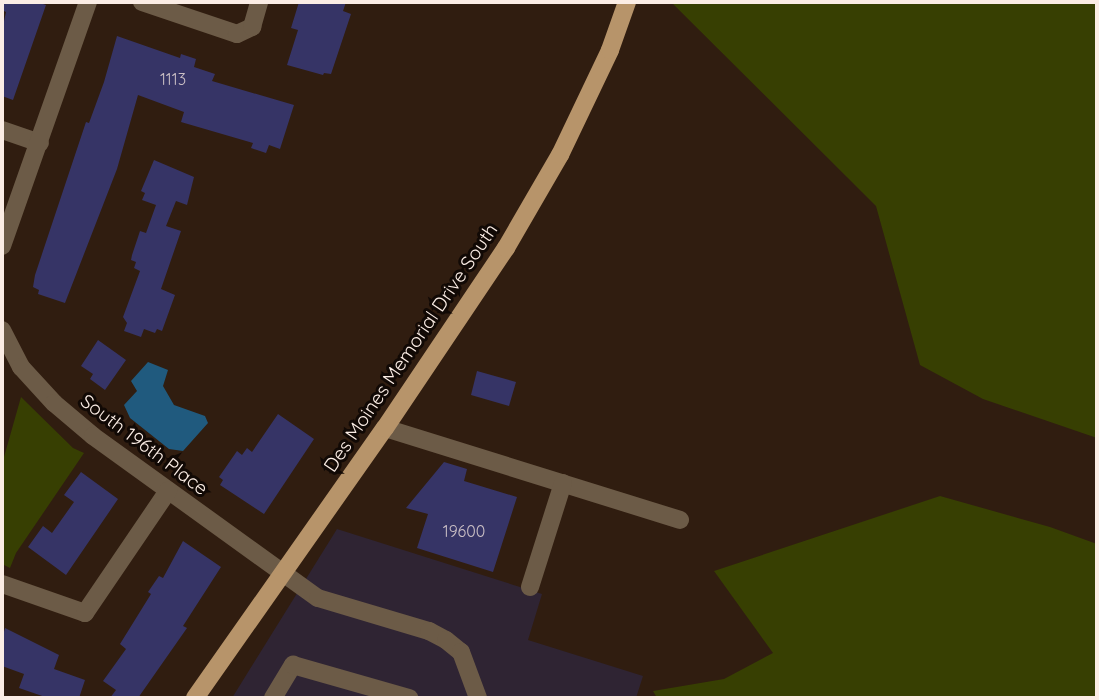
<!DOCTYPE html>
<html>
<head>
<meta charset="utf-8">
<style>
	body { margin:0 }
	#map { position:relative; width:1099px; height:700px; overflow:hidden; background:#301d10; font-family:Quicksand,sans-serif }
	div>[style] { position:absolute }
	.industrial>* { inset:0; background:#2f2433 }
	.green>* { inset:0; background:#373f02 }
	.water>* { inset:0; background:#205a7e }
	.building>* { inset:0; background:#363466 }
	.minor>* { height:18px; margin:-9px; padding:0 9px; transform-origin:9px; border-radius:9px; background:#6c5b47 }
	.major>* { height:18px; margin:-9px; padding:0 9px; transform-origin:9px; border-radius:9px; background:#b7946a }
	span { translate:-50% -50%; white-space:nowrap; text-align:center; line-height:1.15; -webkit-text-stroke:6px #110905; paint-order:stroke }
	.number-label { font-size:16px; color:#cabfc5 }
	.number-label span { -webkit-text-stroke-width:0 }
	.street-label { font-size:19px; color:#fbede5 }
	.frame { position:absolute; inset:0; border:4px solid #fbede5; pointer-events:none }
</style>
</head>
<body>
<div id="map">
	<div class="industrial">
		<div style="clip-path:polygon(337px 529px,542px 594px,528px 640px,643px 676px,636px 698px,232px 698px)"></div>
	</div>
	<div class="green">
		<div style="clip-path:polygon(671px 2px,1097px 2px,1097px 438px,983px 399px,920px 365px,876px 206px)"></div>
		<div style="clip-path:polygon(21px 397px,73px 448px,84px 453px,16px 553px,10px 568px,2px 564px,2px 464px)"></div>
		<div style="clip-path:polygon(940px 496px,1050px 527px,1097px 544px,1097px 698px,657px 698px,653px 691px,724px 679px,773px 653px,714px 571px)"></div>
	</div>
	<div class="water">
		<div style="clip-path:polygon(148px 362px,168px 370px,163px 386px,174px 405px,205px 416px,208px 423px,183px 451px,169px 449px,130px 418px,124px 405px,137px 391px,131px 381px)"></div>
	</div>
	<div class="building">
		<div style="clip-path:polygon(2px 2px,37px 2px,46px 5px,13px 100px,2px 96px,2px 30px,6px 12px,2px 10px)"></div>
		<div style="clip-path:polygon(299px 2px,346px 2px,343px 11px,351px 14px,331px 74px,324px 73px,323px 75px,287px 65px,298px 30px,291px 28px)"></div>
		<div style="clip-path:polygon(117px 36px,180px 58px,181px 54px,196px 59px,194px 67px,215px 74px,212px 81px,294px 105px,280px 149px,269px 145px,266px 153px,251px 148px,253px 143px,181px 122px,184px 112px,138px 95px,117px 169px,65px 303px,38px 294px,39px 290px,33px 287px,35px 275px,86px 122px,89px 123px,104px 82px)"></div>
		<div style="clip-path:polygon(154px 160px,194px 177px,187px 205px,176px 201px,166px 226px,181px 231px,161px 289px,175px 295px,162px 331px,157px 329px,155px 333px,144px 329px,141px 337px,124px 331px,127px 323px,123px 317px,140px 271px,134px 268px,136px 262px,131px 260px,132px 255px,140px 231px,146px 233px,156px 205px,142px 200px,145px 193px,141px 191px)"></div>
		<div style="clip-path:polygon(98px 340px,126px 360px,105px 390px,90px 379px,93px 374px,81px 366px)"></div>
		<div style="clip-path:polygon(477px 371px,516px 382px,509px 406px,471px 395px)"></div>
		<div style="clip-path:polygon(278px 414px,314px 439px,264px 514px,220px 485px,223px 480px,219px 477px,237px 451px,242px 455px,247px 448px,252px 452px)"></div>
		<div style="clip-path:polygon(444px 462px,467px 469px,464px 481px,517px 497px,493px 572px,417px 548px,428px 514px,406px 508px)"></div>
		<div style="clip-path:polygon(81px 472px,118px 499px,66px 575px,28px 547px,43px 526px,52px 533px,74px 502px,64px 495px)"></div>
		<div style="clip-path:polygon(183px 541px,221px 567px,183px 626px,187px 628px,138px 698px,110px 698px,116px 690px,103px 681px,126px 649px,120px 644px,151px 594px,148px 592px,159px 576px,163px 578px)"></div>
		<div style="clip-path:polygon(5px 628px,59px 655px,54px 669px,85px 680px,79px 698px,48px 698px,19px 688px,24px 674px,2px 666px,2px 639px)"></div>
	</div>
	<div class="minor">
		<div style="left:142px;top:2px;width:100px;rotate:18.6deg"></div>
		<div style="left:237px;top:34px;width:17px;rotate:-25deg"></div>
		<div style="left:252px;top:27px;width:26px;rotate:-74deg"></div>
		<div style="left:2px;top:130px;width:40px;rotate:18.9deg"></div>
		<div style="left:2px;top:246px;width:259px;rotate:-70.6deg"></div>
		<div style="left:2px;top:330px;width:42px;rotate:62.8deg"></div>
		<div style="left:21px;top:367px;width:49px;rotate:47.5deg"></div>
		<div style="left:54px;top:403px;width:51px;rotate:40.2deg"></div>
		<div style="left:93px;top:436px;width:277px;rotate:35.8deg"></div>
		<div style="left:318px;top:598px;width:116px;rotate:16.6deg"></div>
		<div style="left:429px;top:631px;width:19px;rotate:28deg"></div>
		<div style="left:446px;top:640px;width:19px;rotate:39deg"></div>
		<div style="left:461px;top:652px;width:49px;rotate:69.7deg"></div>
		<div style="left:385px;top:428px;width:309px;rotate:17.3deg"></div>
		<div style="left:2px;top:584px;width:88px;rotate:19.3deg"></div>
		<div style="left:85px;top:613px;width:148px;rotate:-55.8deg"></div>
		<div style="left:530px;top:587px;width:109px;rotate:-72.4deg"></div>
		<div style="left:273px;top:698px;width:39px;rotate:-59deg"></div>
		<div style="left:293px;top:665px;width:121px;rotate:15.9deg"></div>
	</div>
	<div class="major">
		<div style="left:195px;top:698px;width:330px;rotate:-54.9deg"></div>
		<div style="left:385px;top:428px;width:217px;rotate:-56.1deg"></div>
		<div style="left:506px;top:248px;width:108px;rotate:-59.9deg"></div>
		<div style="left:560px;top:155px;width:116px;rotate:-64.5deg"></div>
		<div style="left:610px;top:50px;width:51px;rotate:-70.5deg"></div>
	</div>
	<div class="number-label">
		<span style="left:173px;top:79px">1113</span>
		<span style="left:464px;top:531px">19600</span>
	</div>
	<div class="street-label">
		<span style="left:411px;top:348px;rotate:-56deg">Des Moines Memorial Drive South</span>
		<span style="left:144px;top:445px;rotate:37deg">South 196th Place</span>
	</div>
	<div class="frame"></div>
</div>
</body>
</html>
